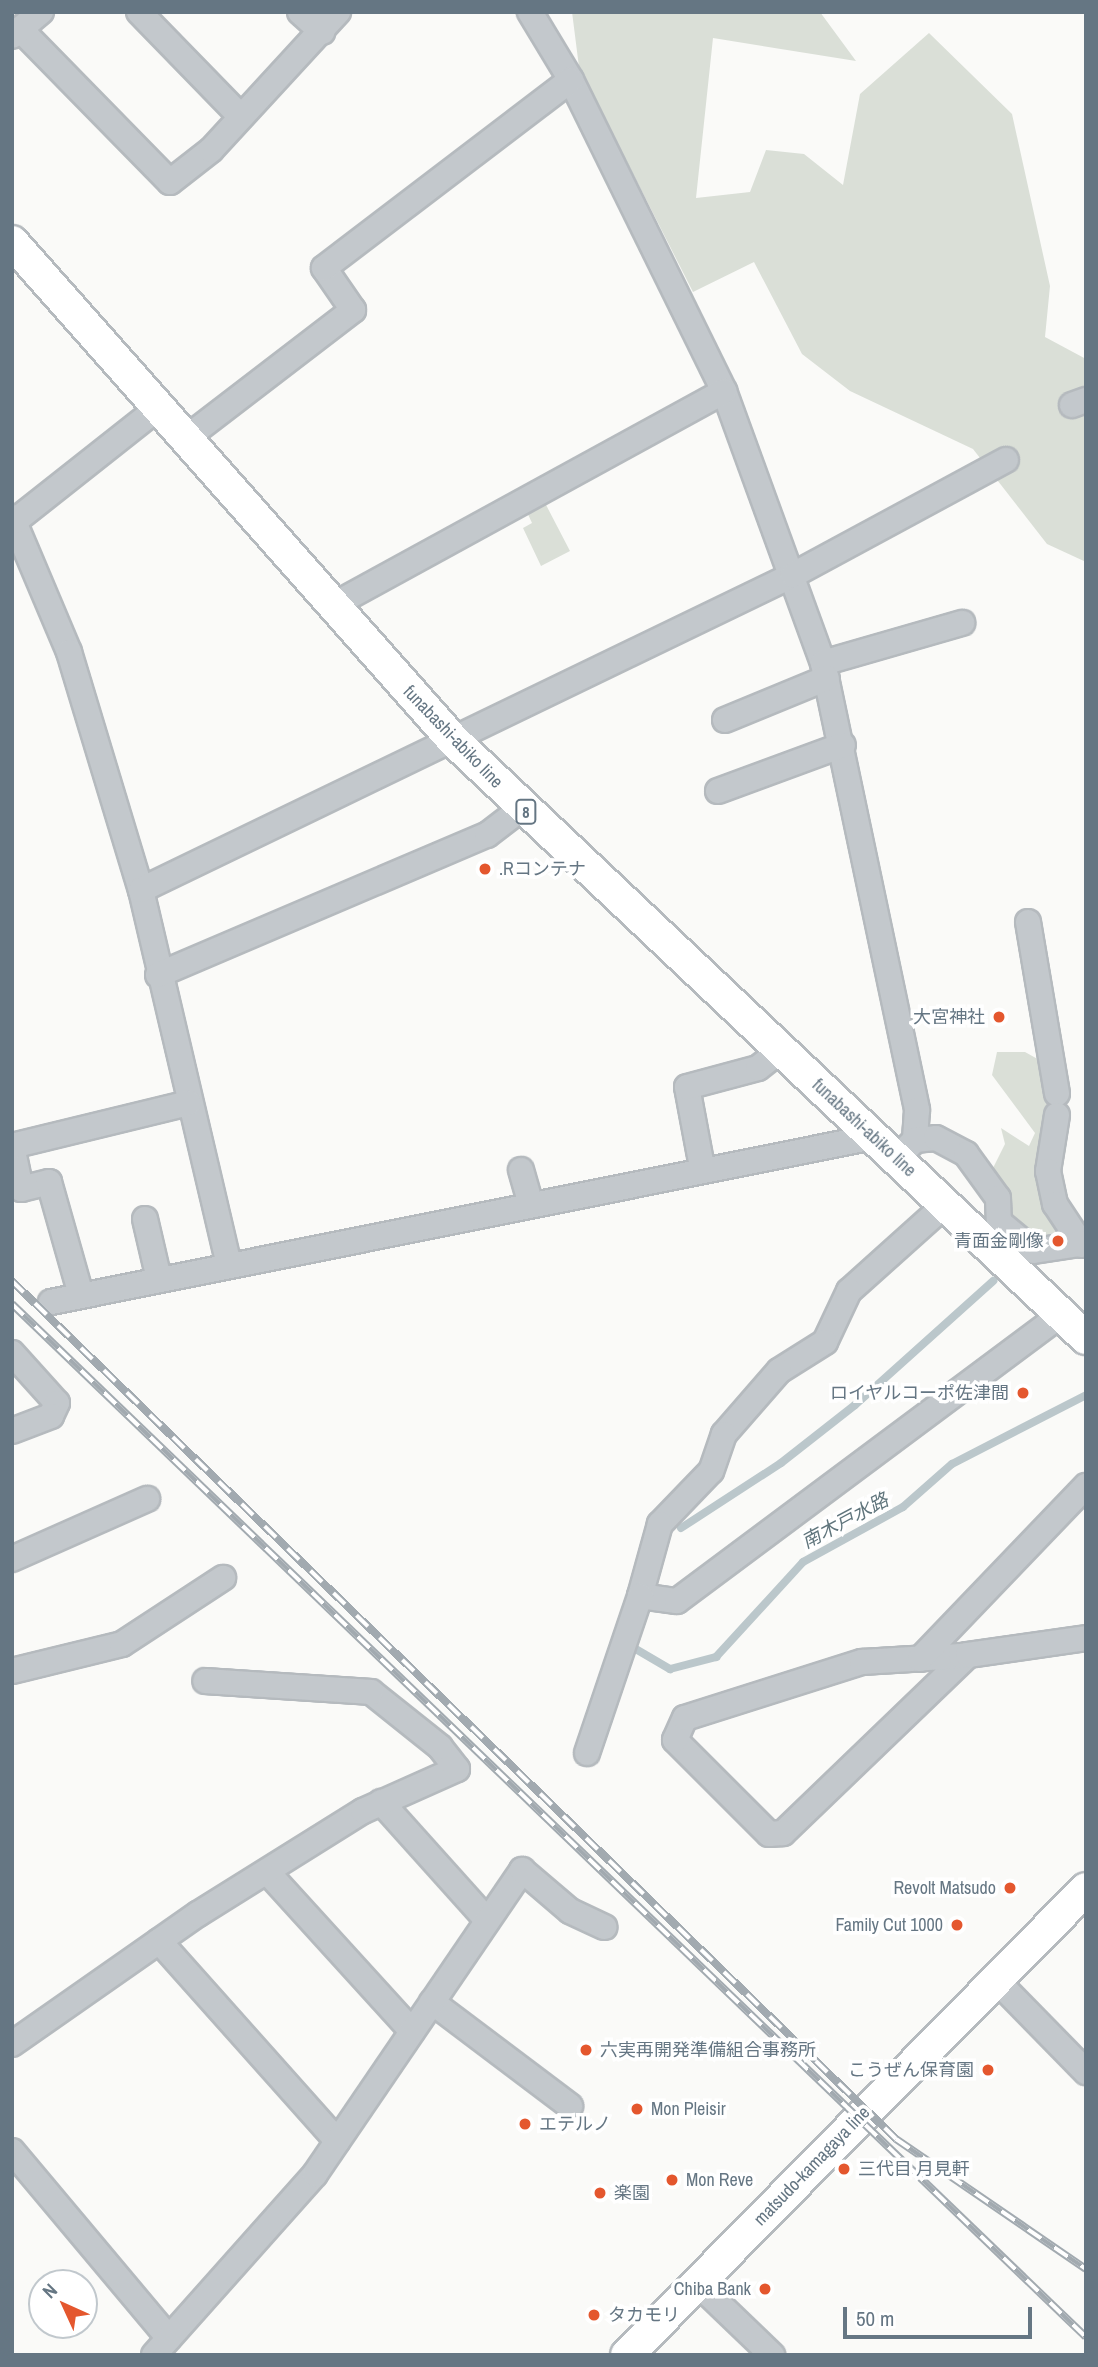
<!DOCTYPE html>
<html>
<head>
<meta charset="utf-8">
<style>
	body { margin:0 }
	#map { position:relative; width:1098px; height:2367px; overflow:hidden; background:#fafaf8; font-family:"Archivo Narrow","Noto Sans JP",sans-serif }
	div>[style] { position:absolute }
	.green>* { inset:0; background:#dadfd7 }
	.stream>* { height:8px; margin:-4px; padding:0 4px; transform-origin:4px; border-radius:4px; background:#bbc7cb }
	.roads { filter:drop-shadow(2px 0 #b5babe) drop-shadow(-2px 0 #b5babe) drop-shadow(0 2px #b5babe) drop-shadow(0 -2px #b5babe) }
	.minor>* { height:24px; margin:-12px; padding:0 12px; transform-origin:12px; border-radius:12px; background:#c3c8cc }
	.major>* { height:32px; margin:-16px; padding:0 16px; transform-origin:16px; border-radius:16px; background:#fff }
	.rail>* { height:8px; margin-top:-4px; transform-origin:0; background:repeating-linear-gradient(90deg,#fff 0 16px,#a2aab0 0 32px); box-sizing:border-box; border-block:2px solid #a2aab0 }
	.dots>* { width:19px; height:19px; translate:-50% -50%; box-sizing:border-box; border:4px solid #fff; border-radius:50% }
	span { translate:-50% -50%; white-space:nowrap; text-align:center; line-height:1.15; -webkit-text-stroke:7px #fff; paint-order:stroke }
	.shield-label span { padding:2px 5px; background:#fff; border:2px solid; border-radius:5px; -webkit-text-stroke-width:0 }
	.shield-label { font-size:16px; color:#657683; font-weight:700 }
	.street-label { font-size:18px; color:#657683 }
	.poi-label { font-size:18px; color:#657683 }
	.left { translate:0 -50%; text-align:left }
	.right { translate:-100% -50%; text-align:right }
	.water-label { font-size:19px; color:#60757c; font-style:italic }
	.frame { position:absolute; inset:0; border:14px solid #657683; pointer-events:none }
	.north { position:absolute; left:28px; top:2269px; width:70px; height:70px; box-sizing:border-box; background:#fff; border:2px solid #c1c8cd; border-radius:50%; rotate:315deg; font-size:19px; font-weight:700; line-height:28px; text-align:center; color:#657683 }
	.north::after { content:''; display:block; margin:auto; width:24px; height:32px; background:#e4572e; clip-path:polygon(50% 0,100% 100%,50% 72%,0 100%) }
	.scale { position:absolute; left:843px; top:2307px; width:189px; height:32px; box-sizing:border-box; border:4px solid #657683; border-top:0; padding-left:9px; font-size:21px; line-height:24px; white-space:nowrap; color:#657683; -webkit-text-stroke:5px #fff; paint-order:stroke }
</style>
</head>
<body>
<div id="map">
	<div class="green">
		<div style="clip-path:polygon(572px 12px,820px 12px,856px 61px,713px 38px,696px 198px,750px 192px,766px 150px,804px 154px,843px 185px,860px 94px,929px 33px,1012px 114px,1050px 286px,1045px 337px,1086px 359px,1086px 562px,1047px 544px,973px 449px,850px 391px,802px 354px,754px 262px,693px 292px,579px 67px)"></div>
		<div style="clip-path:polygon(544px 501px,570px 551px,541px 566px,523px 528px,532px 523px,526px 510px)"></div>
		<div style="clip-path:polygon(997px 1052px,1025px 1052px,1043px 1062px,1050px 1097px,1042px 1140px,1044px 1207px,1059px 1233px,1033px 1242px,1007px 1220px,989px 1176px,1005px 1144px,1001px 1128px,1029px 1146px,1035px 1133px,992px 1075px)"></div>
	</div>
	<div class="stream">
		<div style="left:681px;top:1528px;width:119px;rotate:-33deg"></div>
		<div style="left:781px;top:1463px;width:94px;rotate:-38.1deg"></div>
		<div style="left:855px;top:1405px;width:186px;rotate:-41.9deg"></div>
		<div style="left:634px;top:1648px;width:42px;rotate:30.3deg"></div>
		<div style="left:670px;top:1669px;width:48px;rotate:-14.6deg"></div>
		<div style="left:716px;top:1657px;width:129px;rotate:-47.5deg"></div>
		<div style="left:803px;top:1562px;width:114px;rotate:-28.8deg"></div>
		<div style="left:903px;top:1507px;width:65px;rotate:-41.3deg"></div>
		<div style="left:952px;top:1464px;width:151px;rotate:-27.2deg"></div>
	</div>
	<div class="roads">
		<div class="minor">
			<div style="left:139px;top:12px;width:146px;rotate:45.8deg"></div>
			<div style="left:300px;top:12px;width:30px;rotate:42deg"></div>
			<div style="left:530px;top:12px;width:79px;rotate:58.9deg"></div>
			<div style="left:571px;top:80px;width:347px;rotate:63.8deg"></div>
			<div style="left:724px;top:391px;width:289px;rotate:70deg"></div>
			<div style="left:823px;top:663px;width:457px;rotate:78.1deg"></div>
			<div style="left:917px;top:1110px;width:30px;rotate:94deg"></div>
			<div style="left:915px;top:1140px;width:27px;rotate:135deg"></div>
			<div style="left:20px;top:29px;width:214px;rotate:45.6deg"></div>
			<div style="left:170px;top:182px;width:52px;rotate:-38deg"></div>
			<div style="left:211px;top:150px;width:188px;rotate:-47.4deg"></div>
			<div style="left:12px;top:36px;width:38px;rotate:-40deg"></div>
			<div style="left:1072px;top:405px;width:15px;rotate:-20deg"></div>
			<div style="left:185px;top:439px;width:212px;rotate:-37.5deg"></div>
			<div style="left:353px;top:310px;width:51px;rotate:-124.6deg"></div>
			<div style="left:324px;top:268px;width:310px;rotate:-37.3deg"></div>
			<div style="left:12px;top:517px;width:147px;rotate:67.1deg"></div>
			<div style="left:69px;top:652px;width:249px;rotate:73.2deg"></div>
			<div style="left:141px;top:890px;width:384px;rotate:76.8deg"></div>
			<div style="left:15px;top:521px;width:182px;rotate:-38.3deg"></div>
			<div style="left:332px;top:606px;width:447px;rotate:-28.7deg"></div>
			<div style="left:823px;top:663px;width:145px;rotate:-16.1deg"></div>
			<div style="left:725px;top:720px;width:110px;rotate:-22.4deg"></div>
			<div style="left:718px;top:791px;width:133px;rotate:-20.2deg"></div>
			<div style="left:141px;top:890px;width:724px;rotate:-25.79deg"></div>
			<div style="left:793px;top:575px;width:242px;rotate:-28.4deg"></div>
			<div style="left:1028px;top:922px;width:174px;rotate:80.4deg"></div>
			<div style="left:158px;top:975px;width:358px;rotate:-23.1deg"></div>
			<div style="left:487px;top:835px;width:44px;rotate:-37.6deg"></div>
			<div style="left:1057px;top:1115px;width:57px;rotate:99.1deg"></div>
			<div style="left:1048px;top:1171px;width:34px;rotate:78deg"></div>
			<div style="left:1055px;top:1204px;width:49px;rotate:56.6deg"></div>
			<div style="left:915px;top:1140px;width:21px;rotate:-5deg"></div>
			<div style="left:936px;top:1138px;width:34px;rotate:28deg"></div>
			<div style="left:966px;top:1154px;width:54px;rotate:54deg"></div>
			<div style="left:998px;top:1198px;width:24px;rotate:88deg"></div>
			<div style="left:999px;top:1222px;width:45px;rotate:39.6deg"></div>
			<div style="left:1034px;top:1251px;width:53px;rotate:-8.7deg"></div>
			<div style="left:12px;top:1146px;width:44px;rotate:78.2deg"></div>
			<div style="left:21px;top:1189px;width:29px;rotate:-14deg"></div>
			<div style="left:49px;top:1182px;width:117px;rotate:74.2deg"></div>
			<div style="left:12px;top:1146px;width:182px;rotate:-13.7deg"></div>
			<div style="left:702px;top:1167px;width:81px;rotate:-100.6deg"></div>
			<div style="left:687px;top:1087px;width:73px;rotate:-15deg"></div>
			<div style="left:758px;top:1068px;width:29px;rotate:-38deg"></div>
			<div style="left:521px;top:1170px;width:32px;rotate:74deg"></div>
			<div style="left:945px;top:1205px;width:129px;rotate:138.1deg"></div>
			<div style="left:849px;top:1291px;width:56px;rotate:115.2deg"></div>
			<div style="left:825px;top:1342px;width:54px;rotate:147.8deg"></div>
			<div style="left:779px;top:1371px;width:84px;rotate:131.1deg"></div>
			<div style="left:724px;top:1434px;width:39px;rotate:109deg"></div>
			<div style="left:711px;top:1471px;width:74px;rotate:133.9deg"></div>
			<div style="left:660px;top:1524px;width:75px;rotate:105.5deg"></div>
			<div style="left:640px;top:1596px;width:37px;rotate:8deg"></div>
			<div style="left:677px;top:1601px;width:479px;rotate:-36.7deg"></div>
			<div style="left:145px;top:1219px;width:62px;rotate:76.9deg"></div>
			<div style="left:51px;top:1302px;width:838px;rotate:-11.35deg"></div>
			<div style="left:12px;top:1353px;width:67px;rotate:48deg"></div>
			<div style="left:57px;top:1403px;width:14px;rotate:115deg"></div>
			<div style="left:51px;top:1416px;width:42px;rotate:159deg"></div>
			<div style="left:12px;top:1559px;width:148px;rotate:-24deg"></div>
			<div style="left:968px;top:1655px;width:257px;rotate:136.1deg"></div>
			<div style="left:783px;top:1833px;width:14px;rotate:176deg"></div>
			<div style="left:769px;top:1834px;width:133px;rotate:-135deg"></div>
			<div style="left:675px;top:1740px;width:24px;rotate:-66deg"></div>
			<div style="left:685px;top:1718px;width:186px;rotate:-17.6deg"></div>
			<div style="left:862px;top:1662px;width:99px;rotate:-3.5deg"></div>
			<div style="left:961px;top:1656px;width:7px;rotate:-8deg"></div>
			<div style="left:968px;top:1655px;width:119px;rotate:-8.2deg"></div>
			<div style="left:920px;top:1659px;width:240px;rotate:-46.2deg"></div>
			<div style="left:12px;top:1671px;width:113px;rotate:-13.8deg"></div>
			<div style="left:122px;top:1644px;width:121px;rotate:-33.2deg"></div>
			<div style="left:587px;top:1753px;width:166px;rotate:-71.3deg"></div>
			<div style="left:381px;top:1802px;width:157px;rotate:48.1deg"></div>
			<div style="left:270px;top:1875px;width:211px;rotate:47.7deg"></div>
			<div style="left:159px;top:1941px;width:268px;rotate:48.3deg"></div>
			<div style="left:996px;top:1980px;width:129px;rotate:45.6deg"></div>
			<div style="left:432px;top:2002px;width:173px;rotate:37deg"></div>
			<div style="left:12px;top:2044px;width:227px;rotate:-35deg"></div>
			<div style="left:198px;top:1914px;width:195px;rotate:-32deg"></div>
			<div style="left:363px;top:1811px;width:103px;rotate:-24.1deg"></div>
			<div style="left:457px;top:1769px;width:28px;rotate:-128deg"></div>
			<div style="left:440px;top:1747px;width:88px;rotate:-141.4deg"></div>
			<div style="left:371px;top:1692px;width:166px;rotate:-176.2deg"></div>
			<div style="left:12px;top:2151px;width:244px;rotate:50deg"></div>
			<div style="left:698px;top:2284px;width:103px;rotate:43.8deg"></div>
			<div style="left:154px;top:2355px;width:242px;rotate:-48.3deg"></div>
			<div style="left:315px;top:2174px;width:368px;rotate:-55.7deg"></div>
			<div style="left:522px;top:1870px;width:63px;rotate:40.5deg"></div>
			<div style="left:570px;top:1911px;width:38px;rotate:25deg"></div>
		</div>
		<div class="major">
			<div style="left:12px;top:242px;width:665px;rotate:48.47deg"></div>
			<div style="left:453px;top:740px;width:871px;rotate:43.37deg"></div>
			<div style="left:627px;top:2355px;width:654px;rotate:-45.43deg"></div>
		</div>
	</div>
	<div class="rail">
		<div style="left:12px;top:1281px;width:1232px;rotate:44.14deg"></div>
		<div style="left:896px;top:2139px;width:230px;rotate:34.4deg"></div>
		<div style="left:12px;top:1304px;width:1490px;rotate:43.89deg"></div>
	</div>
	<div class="dots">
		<div style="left:485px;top:869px;background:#e4572e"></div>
		<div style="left:999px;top:1017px;background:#e4572e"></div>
		<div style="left:1058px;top:1241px;background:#e4572e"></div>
		<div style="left:1023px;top:1393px;background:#e4572e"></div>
		<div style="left:1010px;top:1888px;background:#e4572e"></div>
		<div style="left:957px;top:1925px;background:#e4572e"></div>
		<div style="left:586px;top:2050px;background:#e4572e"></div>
		<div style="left:988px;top:2070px;background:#e4572e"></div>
		<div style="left:637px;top:2109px;background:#e4572e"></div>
		<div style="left:525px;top:2124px;background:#e4572e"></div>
		<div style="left:844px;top:2169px;background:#e4572e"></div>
		<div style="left:672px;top:2180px;background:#e4572e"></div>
		<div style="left:600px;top:2193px;background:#e4572e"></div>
		<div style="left:765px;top:2289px;background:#e4572e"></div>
		<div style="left:594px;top:2315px;background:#e4572e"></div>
	</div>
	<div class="shield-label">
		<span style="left:526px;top:812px">8</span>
	</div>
	<div class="street-label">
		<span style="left:453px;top:737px;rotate:46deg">funabashi-abiko line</span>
		<span style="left:864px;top:1128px;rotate:43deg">funabashi-abiko line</span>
		<span style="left:812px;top:2166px;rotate:-46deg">matsudo-kamagaya line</span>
	</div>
	<div class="poi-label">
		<span class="left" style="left:499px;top:869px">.Rコンテナ</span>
		<span class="right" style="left:985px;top:1017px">大宮神社</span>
		<span class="right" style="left:1044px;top:1241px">青面金剛像</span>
		<span class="right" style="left:1009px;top:1393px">ロイヤルコーポ佐津間</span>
		<span class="right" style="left:996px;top:1888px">Revolt Matsudo</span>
		<span class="right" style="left:943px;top:1925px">Family Cut 1000</span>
		<span class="left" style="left:600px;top:2050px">六実再開発準備組合事務所</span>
		<span class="right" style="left:974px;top:2070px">こうぜん保育園</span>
		<span class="left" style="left:651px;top:2109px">Mon Pleisir</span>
		<span class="left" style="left:539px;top:2124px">エテルノ</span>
		<span class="left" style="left:858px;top:2169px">三代目 月見軒</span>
		<span class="left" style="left:686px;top:2180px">Mon Reve</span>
		<span class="left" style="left:614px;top:2193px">楽園</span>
		<span class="right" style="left:751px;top:2289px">Chiba Bank</span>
		<span class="left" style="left:608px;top:2315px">タカモリ</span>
	</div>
	<div class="water-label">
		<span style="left:845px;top:1521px;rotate:-28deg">南木戸水路</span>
	</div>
	<div class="frame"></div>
	<div class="north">N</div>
	<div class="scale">50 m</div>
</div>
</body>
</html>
